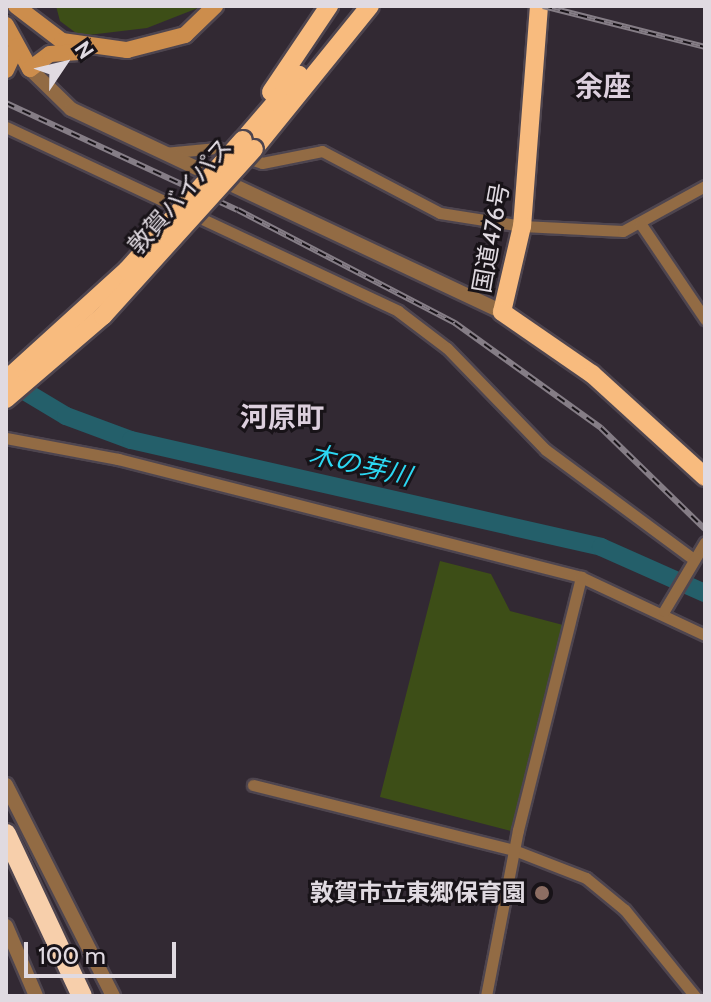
<!DOCTYPE html>
<html>
<head>
<meta charset="utf-8">
<style>
	body { margin:0 }
	#map { position:relative; width:711px; height:1002px; overflow:hidden; background:#322933; font-family:Cabin,"Noto Sans JP",sans-serif }
	div>[style] { position:absolute }
	.green>* { inset:0; background:#3d4e17 }
	.river>* { height:18px; margin:-9px; padding:0 9px; transform-origin:9px; border-radius:9px; background:#245f6a }
	.roads { filter:drop-shadow(2px 0 #4e454f) drop-shadow(-2px 0 #4e454f) drop-shadow(0 2px #4e454f) drop-shadow(0 -2px #4e454f) }
	.minor>* { height:11px; margin:-5.5px; padding:0 5.5px; transform-origin:5.5px; border-radius:5.5px; background:#926b44 }
	.tertiary>* { height:14px; margin:-7px; padding:0 7px; transform-origin:7px; border-radius:7px; background:#926b44 }
	.secondary>* { height:16px; margin:-8px; padding:0 8px; transform-origin:8px; border-radius:8px; background:#cc8d4c }
	.trunk>* { height:18px; margin:-9px; padding:0 9px; transform-origin:9px; border-radius:9px; background:#f8bb7e }
	.motorway>* { height:20px; margin:-10px; padding:0 10px; transform-origin:10px; border-radius:10px; background:#f7cfab }
	.rail>* { height:6px; margin-top:-3px; transform-origin:0; background:repeating-linear-gradient(90deg,#181318 0 9px,#857d86 0 18px); box-sizing:border-box; border-block:2px solid #857d86 }
	.bridges { filter:drop-shadow(2px 0 #4e454f) drop-shadow(-2px 0 #4e454f) drop-shadow(0 2px #4e454f) drop-shadow(0 -2px #4e454f) }
	.trunk-bridge>* { height:18px; margin:-9px; padding:0 9px; transform-origin:9px; border-radius:9px; background:#f8bb7e }
	.dots>* { width:22px; height:22px; translate:-50% -50%; box-sizing:border-box; border:4px solid #181318; border-radius:50% }
	span { translate:-50% -50%; white-space:nowrap; text-align:center; line-height:1.15; -webkit-text-stroke:6px #181318; paint-order:stroke }
	.street-label { font-size:24px; color:#e0dae1 }
	.poi-label { font-size:24px; color:#e0dae1; font-weight:700 }
	.right { translate:-100% -50%; text-align:right }
	.water-label { font-size:26px; color:#2cd8f3; font-style:italic }
	.quarter-label { font-size:28px; color:#dccfdd; font-weight:700 }
	.frame { position:absolute; inset:0; border:8px solid #e0dae1; pointer-events:none }
	.north { position:absolute; left:24px; top:24px; width:80px; height:80px; -webkit-text-stroke:6px #181318; paint-order:stroke; rotate:55deg; font-size:22px; font-weight:700; line-height:32px; text-align:center; color:#e0dae1 }
	.north::after { content:''; display:block; margin:auto; width:28px; height:36px; background:#e0dae1; clip-path:polygon(50% 0,100% 100%,50% 72%,0 100%) }
	.scale { position:absolute; left:24px; top:942px; width:152px; height:36px; box-sizing:border-box; border:4px solid #e0dae1; border-top:0; padding-left:10px; font-size:24px; line-height:28px; white-space:nowrap; color:#e0dae1; -webkit-text-stroke:6px #181318; paint-order:stroke }
</style>
</head>
<body>
<div id="map">
	<div class="green">
		<div style="clip-path:polygon(56px 6px,203px 6px,147px 28px,80px 36px,60px 21px)"></div>
		<div style="clip-path:polygon(440px 561px,491px 574px,510px 611px,563px 625px,511px 831px,380px 797px)"></div>
	</div>
	<div class="river">
		<div style="left:6px;top:380px;width:70px;rotate:31deg"></div>
		<div style="left:66px;top:416px;width:69px;rotate:20.3deg"></div>
		<div style="left:131px;top:440px;width:482px;rotate:12.8deg"></div>
		<div style="left:601px;top:547px;width:114px;rotate:23.9deg"></div>
	</div>
	<div class="roads">
		<div class="minor">
			<div style="left:6px;top:127px;width:433px;rotate:25.1deg"></div>
			<div style="left:398px;top:311px;width:61px;rotate:37.1deg"></div>
			<div style="left:447px;top:348px;width:142px;rotate:45.9deg"></div>
			<div style="left:546px;top:450px;width:182px;rotate:36.5deg"></div>
			<div style="left:164px;top:153px;width:53px;rotate:-5.4deg"></div>
			<div style="left:217px;top:148px;width:47px;rotate:18.4deg"></div>
			<div style="left:262px;top:163px;width:61px;rotate:-11.3deg"></div>
			<div style="left:322px;top:151px;width:133px;rotate:27.7deg"></div>
			<div style="left:440px;top:213px;width:83px;rotate:9deg"></div>
			<div style="left:522px;top:226px;width:101px;rotate:2.8deg"></div>
			<div style="left:623px;top:231px;width:94px;rotate:-28.8deg"></div>
			<div style="left:640px;top:223px;width:116px;rotate:55.9deg"></div>
			<div style="left:6px;top:438px;width:114px;rotate:10.6deg"></div>
			<div style="left:118px;top:459px;width:478px;rotate:14.3deg"></div>
			<div style="left:581px;top:577px;width:137px;rotate:25.1deg"></div>
			<div style="left:664px;top:611px;width:80px;rotate:-59.3deg"></div>
			<div style="left:253px;top:785px;width:269px;rotate:14deg"></div>
			<div style="left:514px;top:850px;width:77px;rotate:21.3deg"></div>
			<div style="left:586px;top:878px;width:50px;rotate:39.4deg"></div>
			<div style="left:625px;top:910px;width:111px;rotate:50.9deg"></div>
			<div style="left:486px;top:996px;width:169px;rotate:-79.1deg"></div>
			<div style="left:518px;top:830px;width:261px;rotate:-76deg"></div>
		</div>
		<div class="tertiary">
			<div style="left:30px;top:69px;width:57px;rotate:44.3deg"></div>
			<div style="left:71px;top:109px;width:476px;rotate:25.2deg"></div>
			<div style="left:6px;top:785px;width:237px;rotate:63.1deg"></div>
			<div style="left:6px;top:926px;width:76px;rotate:66.8deg"></div>
		</div>
		<div class="secondary">
			<div style="left:16px;top:6px;width:58px;rotate:37.3deg"></div>
			<div style="left:62px;top:41px;width:66px;rotate:7.9deg"></div>
			<div style="left:127px;top:50px;width:60px;rotate:-14.5deg"></div>
			<div style="left:185px;top:35px;width:42px;rotate:-44deg"></div>
			<div style="left:6px;top:25px;width:50px;rotate:61.4deg"></div>
			<div style="left:30px;top:69px;width:25px;rotate:-37deg"></div>
			<div style="left:50px;top:54px;width:29px;rotate:-4deg"></div>
			<div style="left:6px;top:70px;width:26px;rotate:-65deg"></div>
		</div>
		<div class="trunk">
			<div style="left:539px;top:6px;width:221px;rotate:94.4deg"></div>
			<div style="left:522px;top:226px;width:88px;rotate:103.1deg"></div>
			<div style="left:502px;top:312px;width:109px;rotate:34.6deg"></div>
			<div style="left:592px;top:374px;width:153px;rotate:42.3deg"></div>
			<div style="left:271px;top:92px;width:104px;rotate:-56deg"></div>
			<div style="left:243px;top:140px;width:86px;rotate:-49.3deg"></div>
			<div style="left:254px;top:149px;width:184px;rotate:-51deg"></div>
		</div>
		<div class="motorway">
			<div style="left:6px;top:834px;width:179px;rotate:64.9deg"></div>
		</div>
	</div>
	<div class="rail">
		<div style="left:543px;top:6px;width:167px;rotate:14.2deg"></div>
		<div style="left:6px;top:103px;width:255px;rotate:24.8deg"></div>
		<div style="left:238px;top:210px;width:245px;rotate:27.5deg"></div>
		<div style="left:455px;top:323px;width:180px;rotate:35.7deg"></div>
		<div style="left:601px;top:428px;width:145px;rotate:44.2deg"></div>
	</div>
	<div class="bridges">
		<div class="trunk-bridge">
			<div style="left:6px;top:380px;width:164px;rotate:-42.3deg"></div>
			<div style="left:127px;top:270px;width:174px;rotate:-48.3deg"></div>
			<div style="left:6px;top:399px;width:128px;rotate:-40.6deg"></div>
			<div style="left:103px;top:316px;width:225px;rotate:-47.9deg"></div>
		</div>
	</div>
	<div class="dots">
		<div style="left:542px;top:893px;background:#8d6e63"></div>
	</div>
	<div class="street-label">
		<span style="left:180px;top:196px;rotate:-49deg">敦賀バイパス</span>
		<span style="left:491px;top:238px;rotate:-80deg">国道476号</span>
	</div>
	<div class="poi-label">
		<span class="right" style="left:526px;top:893px">敦賀市立東郷保育園</span>
	</div>
	<div class="water-label">
		<span style="left:360px;top:466px;rotate:13deg">木の芽川</span>
	</div>
	<div class="quarter-label">
		<span style="left:603px;top:86px">余座</span>
		<span style="left:282px;top:417px">河原町</span>
	</div>
	<div class="frame"></div>
	<div class="north">N</div>
	<div class="scale">100 m</div>
</div>
</body>
</html>
